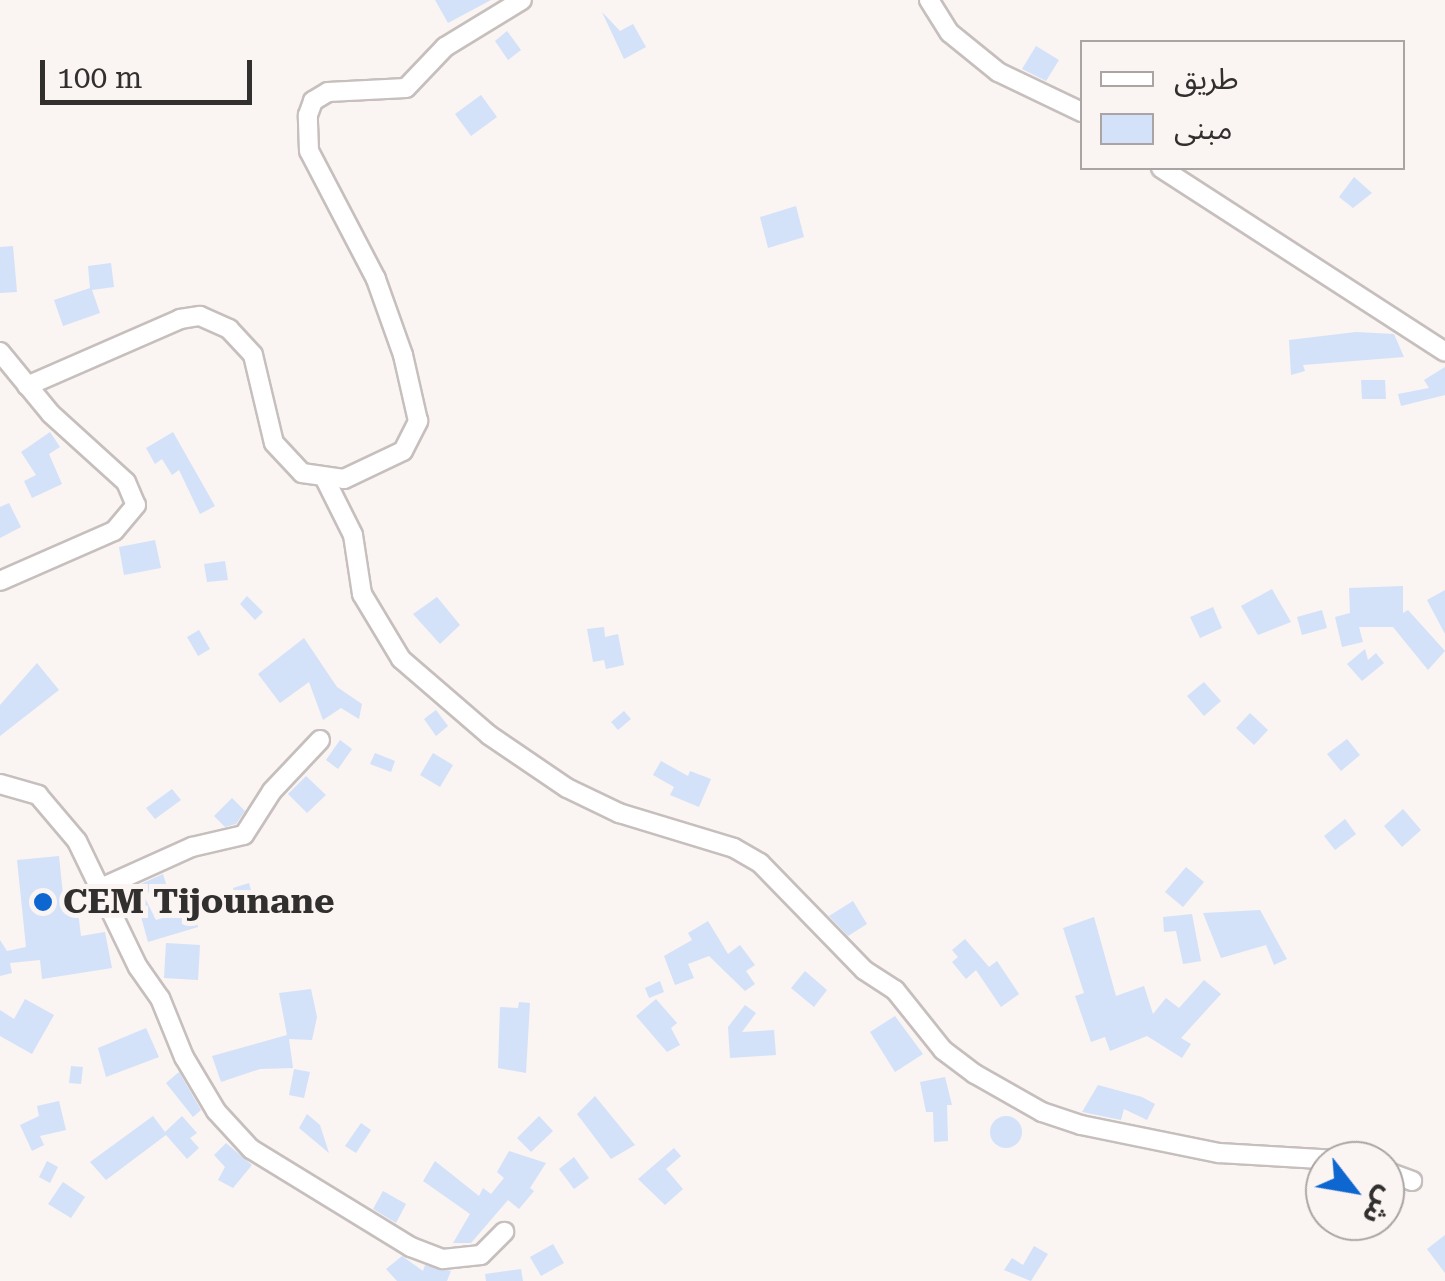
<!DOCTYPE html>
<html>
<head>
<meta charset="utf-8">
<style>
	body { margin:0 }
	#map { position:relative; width:1445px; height:1281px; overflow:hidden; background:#faf4f2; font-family:"Roboto Serif","Noto Sans Arabic",serif }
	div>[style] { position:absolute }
	.building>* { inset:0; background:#d3e2f8 }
	.round { border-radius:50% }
	.roads { filter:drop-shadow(2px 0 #c6bfbd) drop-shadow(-2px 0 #c6bfbd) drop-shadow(0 2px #c6bfbd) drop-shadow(0 -2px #c6bfbd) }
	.minor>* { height:18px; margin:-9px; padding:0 9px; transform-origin:9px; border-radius:9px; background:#fff }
	.dots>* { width:28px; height:28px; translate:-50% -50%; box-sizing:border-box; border:5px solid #faf4f2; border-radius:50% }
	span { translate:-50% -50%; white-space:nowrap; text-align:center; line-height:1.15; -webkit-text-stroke:10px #faf4f2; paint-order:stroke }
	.poi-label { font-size:35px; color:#322f2f; font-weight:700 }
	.left { translate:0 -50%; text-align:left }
	.legend { position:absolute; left:1080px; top:40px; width:325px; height:130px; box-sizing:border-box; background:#faf4f2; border:2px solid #aaa5a4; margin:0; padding:12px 18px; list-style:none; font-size:30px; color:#322f2f }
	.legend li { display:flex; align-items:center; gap:20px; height:50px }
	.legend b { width:50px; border:2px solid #aaa5a4 }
	.north { position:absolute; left:1305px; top:1141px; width:100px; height:100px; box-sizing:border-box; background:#faf4f2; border:2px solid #aaa5a4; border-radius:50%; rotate:121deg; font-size:28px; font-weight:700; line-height:40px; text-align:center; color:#322f2f }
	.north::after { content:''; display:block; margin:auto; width:35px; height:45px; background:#0e67d0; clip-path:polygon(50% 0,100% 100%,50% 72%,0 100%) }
	.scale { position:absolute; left:40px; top:60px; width:212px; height:45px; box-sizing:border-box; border:5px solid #322f2f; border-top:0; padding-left:12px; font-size:30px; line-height:35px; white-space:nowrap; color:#322f2f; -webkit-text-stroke:8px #faf4f2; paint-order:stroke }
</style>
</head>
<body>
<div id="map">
	<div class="building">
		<div style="clip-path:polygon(435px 0,491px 0,448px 23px)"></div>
		<div style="clip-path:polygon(602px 12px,620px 31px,633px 24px,646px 47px,624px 59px)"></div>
		<div style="clip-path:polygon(507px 31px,521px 50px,508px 60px,495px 41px)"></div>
		<div style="clip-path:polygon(1036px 46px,1059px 60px,1046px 81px,1022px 69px)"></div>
		<div style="clip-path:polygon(481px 95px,497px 117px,471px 136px,455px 114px)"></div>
		<div style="clip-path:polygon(1354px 177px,1372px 193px,1353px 208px,1339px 197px)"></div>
		<div style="clip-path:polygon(796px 206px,804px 237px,768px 248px,760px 217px)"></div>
		<div style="clip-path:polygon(13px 246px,17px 292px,0 293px,0 247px)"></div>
		<div style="clip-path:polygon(111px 263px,114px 287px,92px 290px,100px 313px,63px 326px,54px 300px,90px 288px,88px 266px)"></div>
		<div style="clip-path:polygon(1356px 332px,1394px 334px,1404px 357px,1303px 365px,1305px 371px,1291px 375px,1289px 340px)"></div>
		<div style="clip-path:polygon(1445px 367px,1445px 395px,1401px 406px,1398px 394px,1429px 388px,1424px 380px)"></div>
		<div style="clip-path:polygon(1361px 380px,1385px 380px,1386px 399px,1362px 399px)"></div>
		<div style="clip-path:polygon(50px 432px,60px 447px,49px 454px,62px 484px,32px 498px,24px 481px,36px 475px,21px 452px)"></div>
		<div style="clip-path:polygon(173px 432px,215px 506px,200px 514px,179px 470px,172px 475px,162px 459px,155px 464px,146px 448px)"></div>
		<div style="clip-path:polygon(9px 503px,21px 527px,0 538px,0 507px)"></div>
		<div style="clip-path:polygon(155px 540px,161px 568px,124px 575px,119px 547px)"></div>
		<div style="clip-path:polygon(225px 561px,228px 580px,207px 582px,204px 564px)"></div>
		<div style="clip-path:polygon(1403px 586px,1403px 613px,1408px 610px,1445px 651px,1428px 670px,1393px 627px,1359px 627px,1363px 642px,1342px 647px,1335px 617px,1350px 613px,1349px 588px)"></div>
		<div style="clip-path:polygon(1272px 589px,1291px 622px,1258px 635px,1241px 606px)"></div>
		<div style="clip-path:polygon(1445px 590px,1445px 634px,1427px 600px)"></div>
		<div style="clip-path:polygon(247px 596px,263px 612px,255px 620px,240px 604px)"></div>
		<div style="clip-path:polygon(437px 597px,460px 625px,440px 644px,413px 614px)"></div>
		<div style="clip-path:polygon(1213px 607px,1222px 628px,1200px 638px,1190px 617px)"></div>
		<div style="clip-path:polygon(1322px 610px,1327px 628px,1302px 635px,1297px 617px)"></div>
		<div style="clip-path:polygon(604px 627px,605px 637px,618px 634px,624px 665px,606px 669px,604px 660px,593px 662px,587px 629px)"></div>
		<div style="clip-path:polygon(199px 630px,210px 649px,198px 656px,187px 637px)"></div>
		<div style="clip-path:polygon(304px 638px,337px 687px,362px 704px,359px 719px,341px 708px,323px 720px,309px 682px,280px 703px,258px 674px)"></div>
		<div style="clip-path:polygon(1365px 649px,1368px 660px,1376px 653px,1384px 663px,1362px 681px,1347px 664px)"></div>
		<div style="clip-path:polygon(37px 663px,59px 690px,0 736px,0 705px)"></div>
		<div style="clip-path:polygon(1204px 682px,1221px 701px,1204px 716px,1187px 696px)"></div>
		<div style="clip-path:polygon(436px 710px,448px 726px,436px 736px,424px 719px)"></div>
		<div style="clip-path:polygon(624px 711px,631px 719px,618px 730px,611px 722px)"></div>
		<div style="clip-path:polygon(1250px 713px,1268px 730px,1254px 745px,1236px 728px)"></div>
		<div style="clip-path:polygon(1347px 739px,1360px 755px,1341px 771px,1327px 754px)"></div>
		<div style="clip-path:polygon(340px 740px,352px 749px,338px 769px,326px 760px)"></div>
		<div style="clip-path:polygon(375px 753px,395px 761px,391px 772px,370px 764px)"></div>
		<div style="clip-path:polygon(433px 753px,453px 765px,440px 787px,420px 775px)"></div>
		<div style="clip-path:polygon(661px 761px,688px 776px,690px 771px,711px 779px,699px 807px,670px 795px,674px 787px,653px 775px)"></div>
		<div style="clip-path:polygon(306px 776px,326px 795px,307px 813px,288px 794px)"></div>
		<div style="clip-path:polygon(172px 789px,181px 800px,155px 819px,146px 808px)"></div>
		<div style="clip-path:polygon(232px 798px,245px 811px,236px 824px,225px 827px,214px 816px)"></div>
		<div style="clip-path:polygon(1403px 809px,1421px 830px,1402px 847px,1384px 826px)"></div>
		<div style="clip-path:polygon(1345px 819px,1356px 834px,1335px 850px,1324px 836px)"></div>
		<div style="clip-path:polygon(59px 856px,65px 914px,78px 912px,81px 936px,105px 932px,112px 968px,42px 979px,40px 960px,10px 963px,12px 973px,0 976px,0 940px,7px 951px,26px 947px,17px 860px)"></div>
		<div style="clip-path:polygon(1186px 867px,1204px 882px,1183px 907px,1165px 892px)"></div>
		<div style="clip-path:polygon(163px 874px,167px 887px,143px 894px,156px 920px,193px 909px,198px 927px,148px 942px,140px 913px,135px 916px,123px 892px)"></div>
		<div style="clip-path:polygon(249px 883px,254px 901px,238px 906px,233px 888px)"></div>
		<div style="clip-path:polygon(853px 901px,867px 924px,848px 936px,829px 916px)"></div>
		<div style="clip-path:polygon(1260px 910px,1287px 959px,1274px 965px,1266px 945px,1221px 958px,1203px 913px)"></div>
		<div style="clip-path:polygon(1192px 914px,1201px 961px,1183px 964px,1176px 931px,1164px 932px,1163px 917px)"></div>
		<div style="clip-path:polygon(1094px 917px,1116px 996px,1144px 986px,1153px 1014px,1166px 998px,1179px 1008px,1204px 980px,1221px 994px,1181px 1038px,1191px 1044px,1182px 1058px,1147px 1036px,1110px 1051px,1105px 1037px,1091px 1042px,1075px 996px,1084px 993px,1063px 928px)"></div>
		<div style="clip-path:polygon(708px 921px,728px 954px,740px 945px,755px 965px,746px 971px,755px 984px,745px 991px,709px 956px,688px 964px,694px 978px,675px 985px,664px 956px,692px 940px,688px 933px)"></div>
		<div style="clip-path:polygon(965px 939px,989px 967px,997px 961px,1019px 994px,1001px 1007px,976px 970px,966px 979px,952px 962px,958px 957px,952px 950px)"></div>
		<div style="clip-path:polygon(166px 943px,200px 945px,198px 980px,164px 978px)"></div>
		<div style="clip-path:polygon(805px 971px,827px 990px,814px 1007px,791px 988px)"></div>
		<div style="clip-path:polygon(660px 981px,664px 992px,649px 998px,645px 988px)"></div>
		<div style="clip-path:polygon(311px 989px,317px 1017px,312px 1040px,289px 1039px,293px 1068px,260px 1069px,221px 1082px,212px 1056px,287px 1035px,279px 993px)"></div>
		<div style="clip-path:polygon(25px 999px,54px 1015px,32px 1054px,0 1036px,0 1010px,14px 1019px)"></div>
		<div style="clip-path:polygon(656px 999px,677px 1023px,671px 1028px,680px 1045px,667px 1052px,636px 1016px)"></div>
		<div style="clip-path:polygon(519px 1002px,530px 1003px,526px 1073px,498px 1068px,500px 1007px,518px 1008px)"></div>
		<div style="clip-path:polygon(745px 1005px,756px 1013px,742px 1032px,774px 1030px,776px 1055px,730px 1058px,728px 1027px)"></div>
		<div style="clip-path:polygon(895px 1016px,923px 1054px,895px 1072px,870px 1032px)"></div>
		<div style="clip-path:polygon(146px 1028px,159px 1057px,106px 1077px,98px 1048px)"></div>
		<div style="clip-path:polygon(71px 1066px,83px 1067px,81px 1084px,69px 1083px)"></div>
		<div style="clip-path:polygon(294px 1069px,310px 1072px,304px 1098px,289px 1095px)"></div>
		<div style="clip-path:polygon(179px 1072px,201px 1110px,193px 1117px,166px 1083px)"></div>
		<div style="clip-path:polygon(945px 1077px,952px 1105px,947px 1105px,948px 1141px,934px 1142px,933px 1112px,926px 1112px,920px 1082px)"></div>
		<div style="clip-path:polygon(1098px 1085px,1142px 1097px,1155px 1104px,1147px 1120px,1124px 1109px,1121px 1120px,1082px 1112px)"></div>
		<div style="clip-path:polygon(595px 1096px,635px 1145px,611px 1159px,577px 1114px)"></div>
		<div style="clip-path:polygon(59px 1101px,66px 1130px,40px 1136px,44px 1145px,32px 1151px,20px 1125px,39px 1116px,37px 1106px)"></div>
		<div style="clip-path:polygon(307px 1114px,320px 1125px,329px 1153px,299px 1128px)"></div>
		<div style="clip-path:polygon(153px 1116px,165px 1132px,182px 1116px,197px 1133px,190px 1138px,199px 1148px,187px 1159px,166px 1135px,106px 1180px,90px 1162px)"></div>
		<div style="clip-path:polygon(539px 1116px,553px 1131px,531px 1152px,517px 1138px)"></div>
		<div class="round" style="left:990px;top:1116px;width:32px;height:32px"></div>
		<div style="clip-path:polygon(361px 1123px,371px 1130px,356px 1153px,345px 1146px)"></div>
		<div style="clip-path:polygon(226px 1143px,252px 1165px,233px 1188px,218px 1180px,225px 1167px,214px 1155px)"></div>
		<div style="clip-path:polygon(674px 1148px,681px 1156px,666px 1169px,683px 1189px,665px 1205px,638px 1179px)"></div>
		<div style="clip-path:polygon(509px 1151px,546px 1163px,530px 1188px,534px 1191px,519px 1209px,508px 1200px,471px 1243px,453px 1243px,470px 1214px,423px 1181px,435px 1161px,479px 1196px,483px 1188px,491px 1194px,504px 1178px,497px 1172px)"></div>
		<div style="clip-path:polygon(574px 1157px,589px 1178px,574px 1189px,559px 1169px)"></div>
		<div style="clip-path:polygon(47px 1161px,58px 1167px,50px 1183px,39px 1177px)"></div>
		<div style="clip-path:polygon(63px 1182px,85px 1197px,71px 1218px,48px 1204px)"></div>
		<div style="clip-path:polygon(383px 1191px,406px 1204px,396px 1223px,373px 1209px)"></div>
		<div style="clip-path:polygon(1445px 1235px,1445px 1273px,1427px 1249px)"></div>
		<div style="clip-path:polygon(553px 1244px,564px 1263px,541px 1276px,530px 1257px)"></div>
		<div style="clip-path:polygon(1034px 1246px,1048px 1254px,1031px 1281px,1004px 1270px,1012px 1258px,1023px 1265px)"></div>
		<div style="clip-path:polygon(402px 1256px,423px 1271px,425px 1265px,451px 1271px,447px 1281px,397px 1281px,386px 1269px)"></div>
		<div style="clip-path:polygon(521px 1269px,523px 1281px,486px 1281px,485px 1274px)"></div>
	</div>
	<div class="roads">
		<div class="minor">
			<div style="left:929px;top:0;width:39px;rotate:58deg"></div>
			<div style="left:950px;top:33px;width:62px;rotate:39.1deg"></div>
			<div style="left:998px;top:72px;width:93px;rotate:25.5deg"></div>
			<div style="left:1161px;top:168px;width:338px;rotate:32.9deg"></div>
			<div style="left:0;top:352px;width:80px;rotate:50.6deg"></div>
			<div style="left:51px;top:414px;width:101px;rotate:42.2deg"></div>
			<div style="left:126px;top:482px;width:25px;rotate:67deg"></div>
			<div style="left:136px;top:505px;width:34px;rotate:130deg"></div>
			<div style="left:114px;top:531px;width:124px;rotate:156.3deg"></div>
			<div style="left:27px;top:386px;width:167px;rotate:-23.6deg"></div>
			<div style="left:180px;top:319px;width:20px;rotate:-9deg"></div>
			<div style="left:200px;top:316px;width:32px;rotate:24deg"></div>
			<div style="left:229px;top:329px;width:35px;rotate:47deg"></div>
			<div style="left:253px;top:355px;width:90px;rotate:76.6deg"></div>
			<div style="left:274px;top:443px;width:41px;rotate:47deg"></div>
			<div style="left:302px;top:473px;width:42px;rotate:8.1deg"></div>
			<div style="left:344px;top:479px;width:65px;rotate:-25.4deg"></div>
			<div style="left:403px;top:451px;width:34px;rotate:-63deg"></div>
			<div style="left:418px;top:421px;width:68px;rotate:-102.8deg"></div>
			<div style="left:403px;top:355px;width:81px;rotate:-109.6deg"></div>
			<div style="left:376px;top:279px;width:144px;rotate:-117.6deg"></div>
			<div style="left:309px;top:151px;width:36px;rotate:-92deg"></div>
			<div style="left:308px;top:115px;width:15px;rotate:-70deg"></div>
			<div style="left:313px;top:101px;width:17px;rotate:-31deg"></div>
			<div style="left:328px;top:92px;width:78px;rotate:-2.9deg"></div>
			<div style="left:406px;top:88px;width:57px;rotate:-46.4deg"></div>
			<div style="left:445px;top:47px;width:90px;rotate:-31.4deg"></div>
			<div style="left:324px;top:477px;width:65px;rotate:63.4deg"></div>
			<div style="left:353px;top:535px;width:60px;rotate:81.3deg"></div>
			<div style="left:362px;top:594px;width:76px;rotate:59deg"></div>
			<div style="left:401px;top:659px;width:116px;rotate:40.8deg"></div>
			<div style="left:489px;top:735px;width:94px;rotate:34.2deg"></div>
			<div style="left:567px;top:788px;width:58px;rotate:25.7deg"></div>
			<div style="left:619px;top:813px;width:120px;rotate:16.9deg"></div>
			<div style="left:734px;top:848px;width:30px;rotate:30deg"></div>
			<div style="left:760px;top:863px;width:149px;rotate:45.8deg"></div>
			<div style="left:864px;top:970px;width:37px;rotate:33deg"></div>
			<div style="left:895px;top:990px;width:77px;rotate:51.3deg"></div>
			<div style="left:943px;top:1050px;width:40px;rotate:37deg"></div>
			<div style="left:975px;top:1074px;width:77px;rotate:29.6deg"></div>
			<div style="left:1042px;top:1112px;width:41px;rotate:18.4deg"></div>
			<div style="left:1081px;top:1125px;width:141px;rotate:11.5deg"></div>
			<div style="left:1219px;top:1153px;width:135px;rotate:3.4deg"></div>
			<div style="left:0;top:784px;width:40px;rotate:16deg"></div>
			<div style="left:38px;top:795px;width:60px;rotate:49.7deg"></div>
			<div style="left:77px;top:841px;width:140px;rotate:64.2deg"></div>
			<div style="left:138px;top:967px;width:38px;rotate:55deg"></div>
			<div style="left:160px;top:998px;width:64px;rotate:67.9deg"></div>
			<div style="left:184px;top:1057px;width:63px;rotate:59.3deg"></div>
			<div style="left:216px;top:1111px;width:52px;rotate:47.4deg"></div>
			<div style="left:251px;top:1149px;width:188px;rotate:31.5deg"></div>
			<div style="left:411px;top:1247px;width:34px;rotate:21deg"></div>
			<div style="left:443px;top:1259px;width:38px;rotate:-6deg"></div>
			<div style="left:481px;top:1255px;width:33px;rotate:-45deg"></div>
			<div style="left:101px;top:888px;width:100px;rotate:-24.3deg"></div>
			<div style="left:192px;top:847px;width:53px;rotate:-13deg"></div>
			<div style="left:244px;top:835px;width:52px;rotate:-57.5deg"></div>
			<div style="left:272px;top:791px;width:70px;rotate:-46.7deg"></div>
			<div style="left:1385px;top:1171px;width:29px;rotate:20deg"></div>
		</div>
	</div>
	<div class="dots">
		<div style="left:43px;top:902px;background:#0e67d0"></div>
	</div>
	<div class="poi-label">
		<span class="left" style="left:63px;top:902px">CEM Tijounane</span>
	</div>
	<ul class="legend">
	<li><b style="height:12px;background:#fff"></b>طريق</li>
	<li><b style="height:28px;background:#d3e2f8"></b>مبنى</li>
	</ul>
	<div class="north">ش</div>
	<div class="scale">100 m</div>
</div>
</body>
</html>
